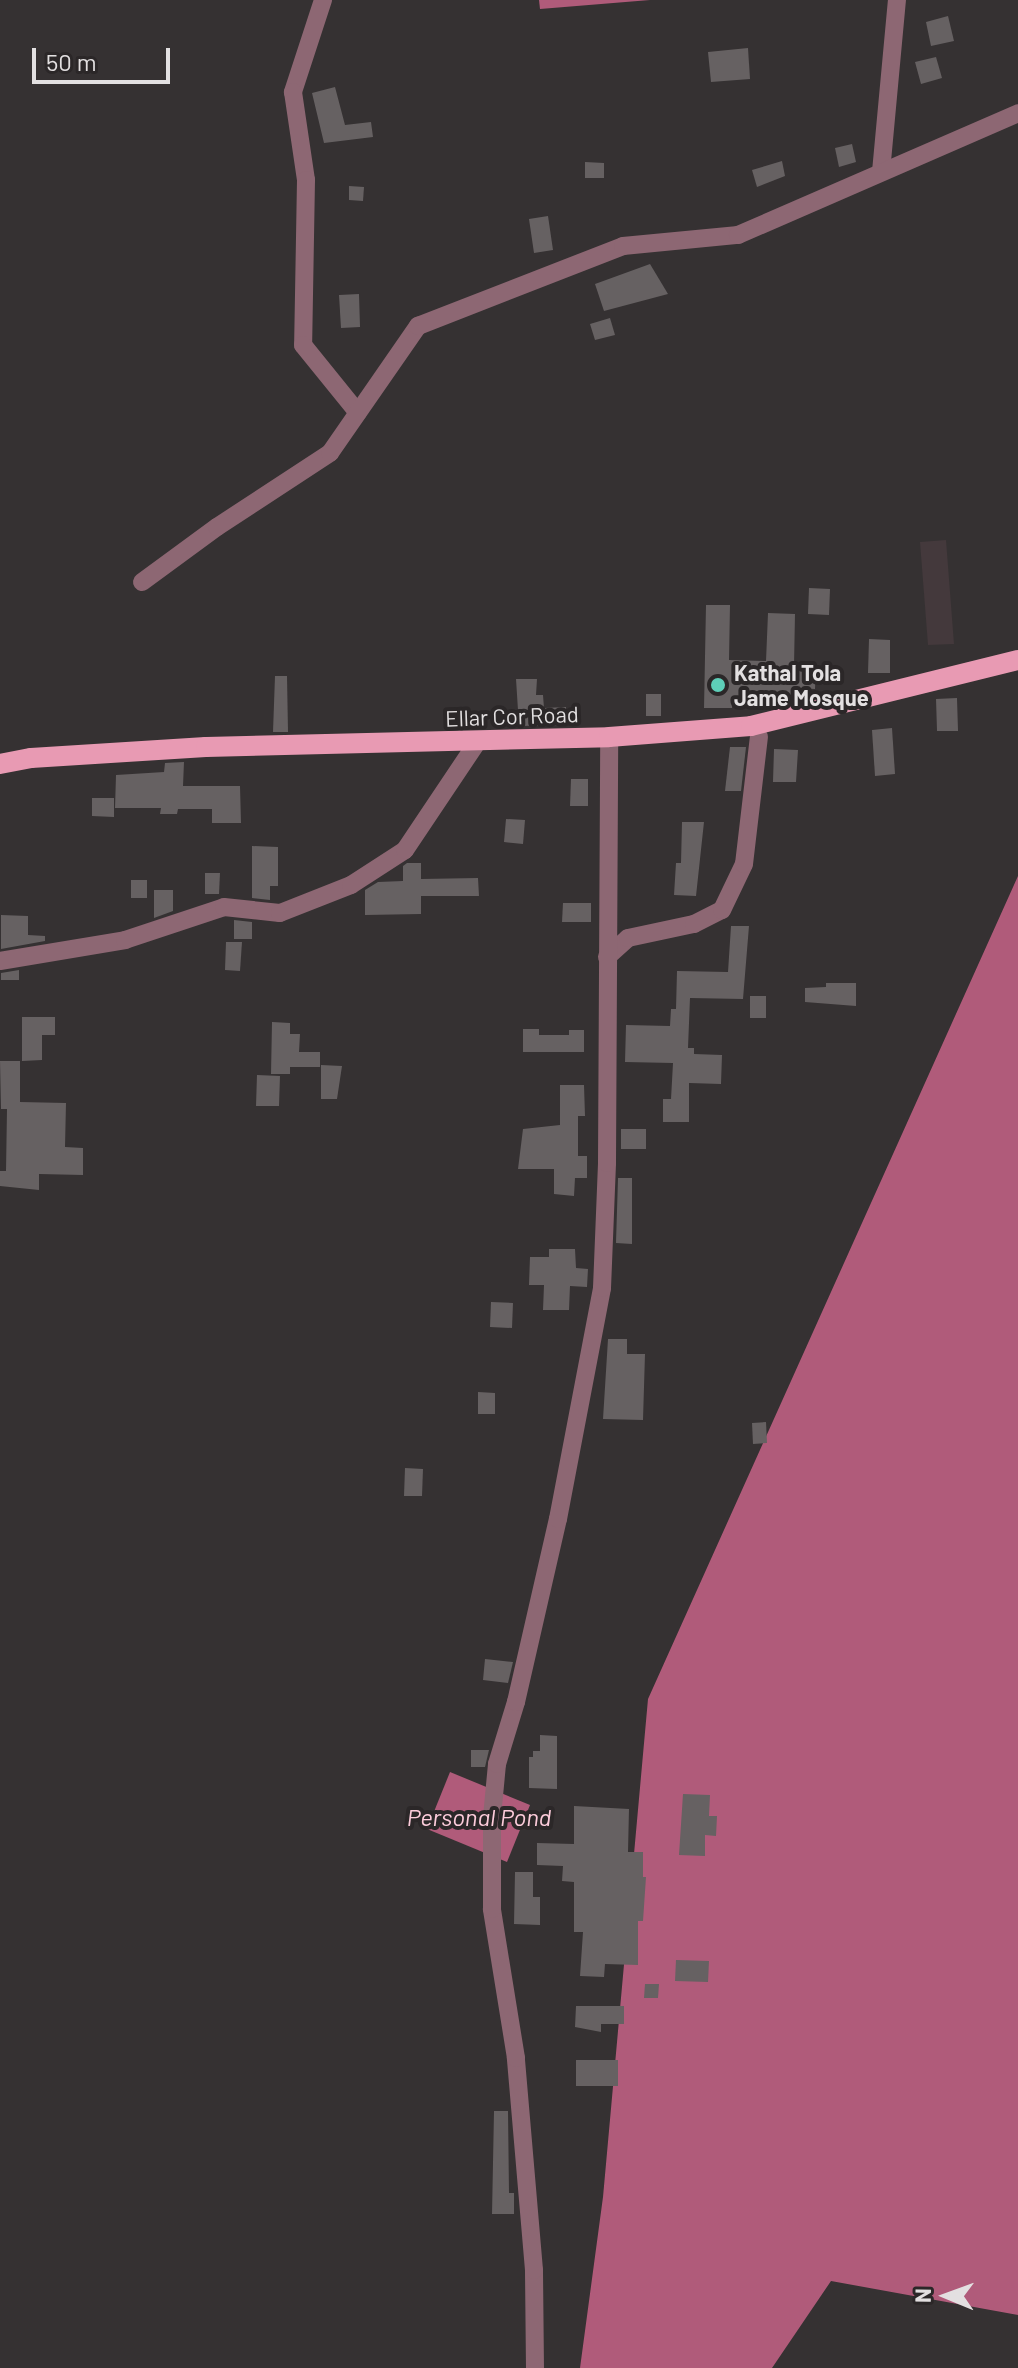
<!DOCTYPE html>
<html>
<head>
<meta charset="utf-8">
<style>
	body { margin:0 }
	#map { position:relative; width:1018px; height:2368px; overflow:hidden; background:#353132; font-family:Barlow,sans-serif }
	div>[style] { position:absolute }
	.built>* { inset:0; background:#44393c }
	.water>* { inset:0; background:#b05b7a }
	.building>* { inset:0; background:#666162 }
	.minor>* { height:18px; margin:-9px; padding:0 9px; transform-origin:9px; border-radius:9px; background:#8d6773 }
	.major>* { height:20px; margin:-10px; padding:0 10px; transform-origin:10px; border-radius:10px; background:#e89ab3 }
	.dots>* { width:22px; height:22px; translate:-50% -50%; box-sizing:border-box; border:4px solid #2b2728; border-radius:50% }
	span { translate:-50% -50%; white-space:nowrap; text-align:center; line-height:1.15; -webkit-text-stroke:8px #2b2728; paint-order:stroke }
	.poi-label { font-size:22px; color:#e3e0e1; font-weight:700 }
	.left { translate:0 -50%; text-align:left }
	.street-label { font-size:22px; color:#e3e0e1 }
	.water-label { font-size:24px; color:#fdccdb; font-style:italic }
	.north { position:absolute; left:906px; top:2256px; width:80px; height:80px; -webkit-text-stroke:6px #2b2728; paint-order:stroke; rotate:271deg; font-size:22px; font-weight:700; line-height:32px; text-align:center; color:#e3e0e1 }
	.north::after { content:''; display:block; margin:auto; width:28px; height:36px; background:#e3e0e1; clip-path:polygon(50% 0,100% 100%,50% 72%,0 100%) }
	.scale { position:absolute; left:32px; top:48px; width:138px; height:36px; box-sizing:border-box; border:4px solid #e3e0e1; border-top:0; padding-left:10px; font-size:24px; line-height:28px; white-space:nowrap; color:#e3e0e1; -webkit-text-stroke:6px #2b2728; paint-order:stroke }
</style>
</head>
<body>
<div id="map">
	<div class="built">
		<div style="clip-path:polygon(946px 540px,954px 644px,928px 645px,920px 542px)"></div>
	</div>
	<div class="water">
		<div style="clip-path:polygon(539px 0,650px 0,540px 9px)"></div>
		<div style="clip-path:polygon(1018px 876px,1018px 2315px,831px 2281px,772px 2368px,580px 2368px,603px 2197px,648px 1699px)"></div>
		<div style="clip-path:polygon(450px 1772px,530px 1805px,507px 1862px,427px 1829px)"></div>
	</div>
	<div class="building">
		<div style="clip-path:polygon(948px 16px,954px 41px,931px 46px,926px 22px)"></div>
		<div style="clip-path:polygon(748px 48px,750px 79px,711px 82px,708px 52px)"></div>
		<div style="clip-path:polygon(936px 57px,942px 78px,921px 84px,915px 62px)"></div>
		<div style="clip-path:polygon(335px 87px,345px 125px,371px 122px,373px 137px,324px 143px,312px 93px)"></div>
		<div style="clip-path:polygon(852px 144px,856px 162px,839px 167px,835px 148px)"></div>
		<div style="clip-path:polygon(782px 161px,785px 176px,757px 187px,752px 170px)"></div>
		<div style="clip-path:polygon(585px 162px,604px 163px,604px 178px,585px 178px)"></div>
		<div style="clip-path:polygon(349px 186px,364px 187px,363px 201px,349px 200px)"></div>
		<div style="clip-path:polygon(548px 216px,553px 250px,534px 253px,529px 219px)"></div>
		<div style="clip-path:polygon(650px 264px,668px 294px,604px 311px,595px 284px)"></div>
		<div style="clip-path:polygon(359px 294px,360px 327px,341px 328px,339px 295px)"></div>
		<div style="clip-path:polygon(610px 318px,615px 335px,595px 340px,590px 324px)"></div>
		<div style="clip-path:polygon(809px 588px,830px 589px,829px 615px,808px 614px)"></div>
		<div style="clip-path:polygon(706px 605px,730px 605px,729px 660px,766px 661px,768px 613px,795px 614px,794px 666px,816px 667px,815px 689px,793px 688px,792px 695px,732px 696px,732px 708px,704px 708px)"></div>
		<div style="clip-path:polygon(869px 639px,890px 640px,890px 673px,868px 673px)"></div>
		<div style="clip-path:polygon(275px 676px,287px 676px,288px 732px,273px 732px)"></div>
		<div style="clip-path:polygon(516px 679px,537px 679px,536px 695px,543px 695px,544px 708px,566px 707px,566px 725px,519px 726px)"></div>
		<div style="clip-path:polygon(646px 694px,661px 694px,661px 716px,646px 716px)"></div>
		<div style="clip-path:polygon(957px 698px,958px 731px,937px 731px,936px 699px)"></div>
		<div style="clip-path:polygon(892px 728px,895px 774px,875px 776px,872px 730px)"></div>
		<div style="clip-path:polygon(730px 747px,746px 747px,741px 791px,725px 791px)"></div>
		<div style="clip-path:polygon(774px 749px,798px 750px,796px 782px,773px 782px)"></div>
		<div style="clip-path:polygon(184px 762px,183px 786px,240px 786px,241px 823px,212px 823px,212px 809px,178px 809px,177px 814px,160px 814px,161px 808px,115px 808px,116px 775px,164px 772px,165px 763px)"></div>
		<div style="clip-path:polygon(571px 779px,588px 779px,588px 806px,570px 806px)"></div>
		<div style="clip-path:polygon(92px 798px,114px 798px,114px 817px,92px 816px)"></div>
		<div style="clip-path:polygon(506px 819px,525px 820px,523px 844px,504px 842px)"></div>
		<div style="clip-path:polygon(682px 822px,704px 822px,696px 896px,674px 895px,676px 863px,681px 863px)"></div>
		<div style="clip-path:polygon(252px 846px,278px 847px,278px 886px,270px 886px,270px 900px,252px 898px)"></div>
		<div style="clip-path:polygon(407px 863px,421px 863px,421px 879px,478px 878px,479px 896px,421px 896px,421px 914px,365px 915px,365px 890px,378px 882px,403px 881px,403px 866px)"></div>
		<div style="clip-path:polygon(205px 873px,220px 873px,219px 894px,205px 894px)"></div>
		<div style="clip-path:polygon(131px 880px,147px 880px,147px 898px,131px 898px)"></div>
		<div style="clip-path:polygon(154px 890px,173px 890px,173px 911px,154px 918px)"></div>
		<div style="clip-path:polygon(563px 903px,591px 903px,591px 922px,562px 922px)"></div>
		<div style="clip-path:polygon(1px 915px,28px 916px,28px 935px,45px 936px,45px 941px,1px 949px)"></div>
		<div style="clip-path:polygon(234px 920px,252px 922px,252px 939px,234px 939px)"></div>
		<div style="clip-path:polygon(731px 926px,749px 926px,743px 999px,690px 998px,688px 1048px,694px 1048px,694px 1054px,722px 1055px,721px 1084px,689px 1083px,689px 1122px,663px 1122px,663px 1099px,671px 1099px,673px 1063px,625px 1062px,626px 1025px,670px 1026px,671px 1009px,676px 1009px,677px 971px,728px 972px)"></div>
		<div style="clip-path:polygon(226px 942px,242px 942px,240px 971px,225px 970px)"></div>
		<div style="clip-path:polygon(19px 970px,19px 980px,1px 980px,1px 973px)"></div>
		<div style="clip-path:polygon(826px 983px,856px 983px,856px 1006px,805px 1002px,805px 988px,826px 987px)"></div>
		<div style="clip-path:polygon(750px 996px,766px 996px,766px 1018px,750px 1018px)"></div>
		<div style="clip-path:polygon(22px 1017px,55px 1017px,55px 1035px,42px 1035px,42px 1060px,22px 1061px)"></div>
		<div style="clip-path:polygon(272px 1022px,290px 1023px,290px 1034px,300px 1034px,299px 1052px,320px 1052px,320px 1067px,290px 1067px,290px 1074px,271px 1074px)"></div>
		<div style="clip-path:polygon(523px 1029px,539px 1029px,539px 1035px,569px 1035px,569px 1030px,584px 1030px,584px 1052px,523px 1052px)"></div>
		<div style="clip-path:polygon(0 1061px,20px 1061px,20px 1102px,66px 1103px,65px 1147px,83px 1148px,83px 1175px,39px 1174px,39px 1190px,0 1186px,0 1171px,6px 1171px,7px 1109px,1px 1109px)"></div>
		<div style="clip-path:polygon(321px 1065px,342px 1066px,337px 1099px,321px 1099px)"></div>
		<div style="clip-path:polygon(257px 1075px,280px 1076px,279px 1106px,256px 1106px)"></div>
		<div style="clip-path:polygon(560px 1085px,584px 1085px,585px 1116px,578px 1116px,578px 1156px,587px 1156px,587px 1178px,575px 1178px,574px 1196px,554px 1194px,554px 1169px,518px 1169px,523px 1129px,560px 1125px)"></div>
		<div style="clip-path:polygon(621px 1129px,646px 1129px,646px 1149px,621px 1149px)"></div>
		<div style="clip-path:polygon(618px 1178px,632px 1178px,632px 1244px,616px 1243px)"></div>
		<div style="clip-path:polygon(549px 1249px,575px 1249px,576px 1268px,588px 1269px,587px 1287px,570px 1286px,569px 1310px,543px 1310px,544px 1285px,529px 1285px,530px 1257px,549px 1257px)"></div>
		<div style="clip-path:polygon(491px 1302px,513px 1303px,512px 1328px,490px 1327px)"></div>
		<div style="clip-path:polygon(608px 1339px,627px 1339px,627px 1354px,645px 1354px,643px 1420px,603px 1419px)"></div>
		<div style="clip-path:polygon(478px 1392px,495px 1393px,495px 1414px,478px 1414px)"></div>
		<div style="clip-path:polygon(766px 1422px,767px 1443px,753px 1444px,752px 1423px)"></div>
		<div style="clip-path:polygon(405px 1468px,423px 1469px,422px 1496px,404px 1496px)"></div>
		<div style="clip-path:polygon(485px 1659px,513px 1662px,508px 1683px,483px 1680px)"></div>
		<div style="clip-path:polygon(540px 1735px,557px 1736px,557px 1789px,529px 1788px,529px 1757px,533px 1757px,533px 1751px,540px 1751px)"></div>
		<div style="clip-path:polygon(471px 1750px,489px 1750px,485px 1767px,471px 1767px)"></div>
		<div style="clip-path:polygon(683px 1794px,710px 1795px,709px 1816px,717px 1816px,716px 1836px,705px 1835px,705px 1856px,679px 1855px)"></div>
		<div style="clip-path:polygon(574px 1806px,629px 1809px,628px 1852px,643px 1852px,643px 1877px,646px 1877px,643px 1921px,638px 1921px,638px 1965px,605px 1964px,604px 1977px,580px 1976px,583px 1932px,574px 1932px,574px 1882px,562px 1881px,563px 1866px,537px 1865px,537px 1843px,574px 1844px)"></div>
		<div style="clip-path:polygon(515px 1872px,533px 1872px,533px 1897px,540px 1897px,540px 1925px,514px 1924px)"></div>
		<div style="clip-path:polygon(676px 1960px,709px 1961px,708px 1982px,675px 1981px)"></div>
		<div style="clip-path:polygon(645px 1984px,659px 1984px,658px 1998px,644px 1998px)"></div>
		<div style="clip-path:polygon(576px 2006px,624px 2006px,624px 2024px,601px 2024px,601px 2032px,575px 2027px)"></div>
		<div style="clip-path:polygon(576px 2060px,618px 2060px,618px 2086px,576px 2086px)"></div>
		<div style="clip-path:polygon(494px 2111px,508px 2111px,509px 2193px,514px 2193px,514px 2214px,492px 2214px)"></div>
	</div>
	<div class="minor">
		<div style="left:323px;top:0;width:97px;rotate:108.1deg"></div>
		<div style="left:293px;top:92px;width:89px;rotate:81.6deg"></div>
		<div style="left:306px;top:180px;width:165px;rotate:91deg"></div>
		<div style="left:303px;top:345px;width:87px;rotate:51deg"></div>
		<div style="left:881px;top:172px;width:173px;rotate:-84.7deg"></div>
		<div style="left:142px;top:582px;width:93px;rotate:-36.3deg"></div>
		<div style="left:217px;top:527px;width:135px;rotate:-33.2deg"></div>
		<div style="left:330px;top:453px;width:155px;rotate:-55.3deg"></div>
		<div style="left:418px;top:326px;width:220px;rotate:-21.3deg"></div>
		<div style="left:623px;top:246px;width:116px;rotate:-5.5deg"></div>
		<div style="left:738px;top:235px;width:305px;rotate:-23.5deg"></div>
		<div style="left:607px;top:957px;width:28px;rotate:-42deg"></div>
		<div style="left:628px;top:938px;width:67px;rotate:-12deg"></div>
		<div style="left:694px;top:924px;width:31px;rotate:-27deg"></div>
		<div style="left:722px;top:910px;width:51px;rotate:-64.4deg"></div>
		<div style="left:744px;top:864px;width:128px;rotate:-83.3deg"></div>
		<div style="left:0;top:961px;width:127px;rotate:-9.5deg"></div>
		<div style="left:125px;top:940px;width:104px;rotate:-18.4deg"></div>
		<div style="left:224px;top:907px;width:56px;rotate:6.1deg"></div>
		<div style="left:280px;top:913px;width:76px;rotate:-21.5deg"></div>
		<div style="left:351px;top:885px;width:64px;rotate:-32.9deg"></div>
		<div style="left:405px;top:850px;width:131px;rotate:-56.2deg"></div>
		<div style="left:535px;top:2368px;width:98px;rotate:-90.6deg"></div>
		<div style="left:534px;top:2270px;width:213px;rotate:-94.9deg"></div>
		<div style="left:516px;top:2058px;width:151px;rotate:-99.2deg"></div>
		<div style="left:492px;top:1909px;width:92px;rotate:-90deg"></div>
		<div style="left:492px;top:1817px;width:53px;rotate:-84.6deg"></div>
		<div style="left:497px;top:1764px;width:65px;rotate:-73deg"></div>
		<div style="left:516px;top:1702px;width:188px;rotate:-77.1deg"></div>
		<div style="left:558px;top:1519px;width:235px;rotate:-79.2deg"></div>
		<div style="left:602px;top:1288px;width:125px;rotate:-87.7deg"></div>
		<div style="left:607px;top:1163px;width:426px;rotate:-89.7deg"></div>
	</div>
	<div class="major">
		<div style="left:0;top:764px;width:32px;rotate:-11deg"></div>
		<div style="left:31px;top:758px;width:175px;rotate:-3.6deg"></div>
		<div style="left:206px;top:747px;width:403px;rotate:-1.4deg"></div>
		<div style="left:609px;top:737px;width:142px;rotate:-4.4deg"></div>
		<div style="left:751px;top:726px;width:275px;rotate:-13.9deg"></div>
	</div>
	<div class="dots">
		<div style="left:718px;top:685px;background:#5eceb8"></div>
	</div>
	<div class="poi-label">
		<span class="left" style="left:734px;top:685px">Kathal Tola<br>Jame Mosque</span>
	</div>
	<div class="street-label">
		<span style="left:512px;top:716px;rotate:-2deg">Ellar Cor Road</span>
	</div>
	<div class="water-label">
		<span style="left:479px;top:1817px">Personal Pond</span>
	</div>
	<div class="north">N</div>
	<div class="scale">50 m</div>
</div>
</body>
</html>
